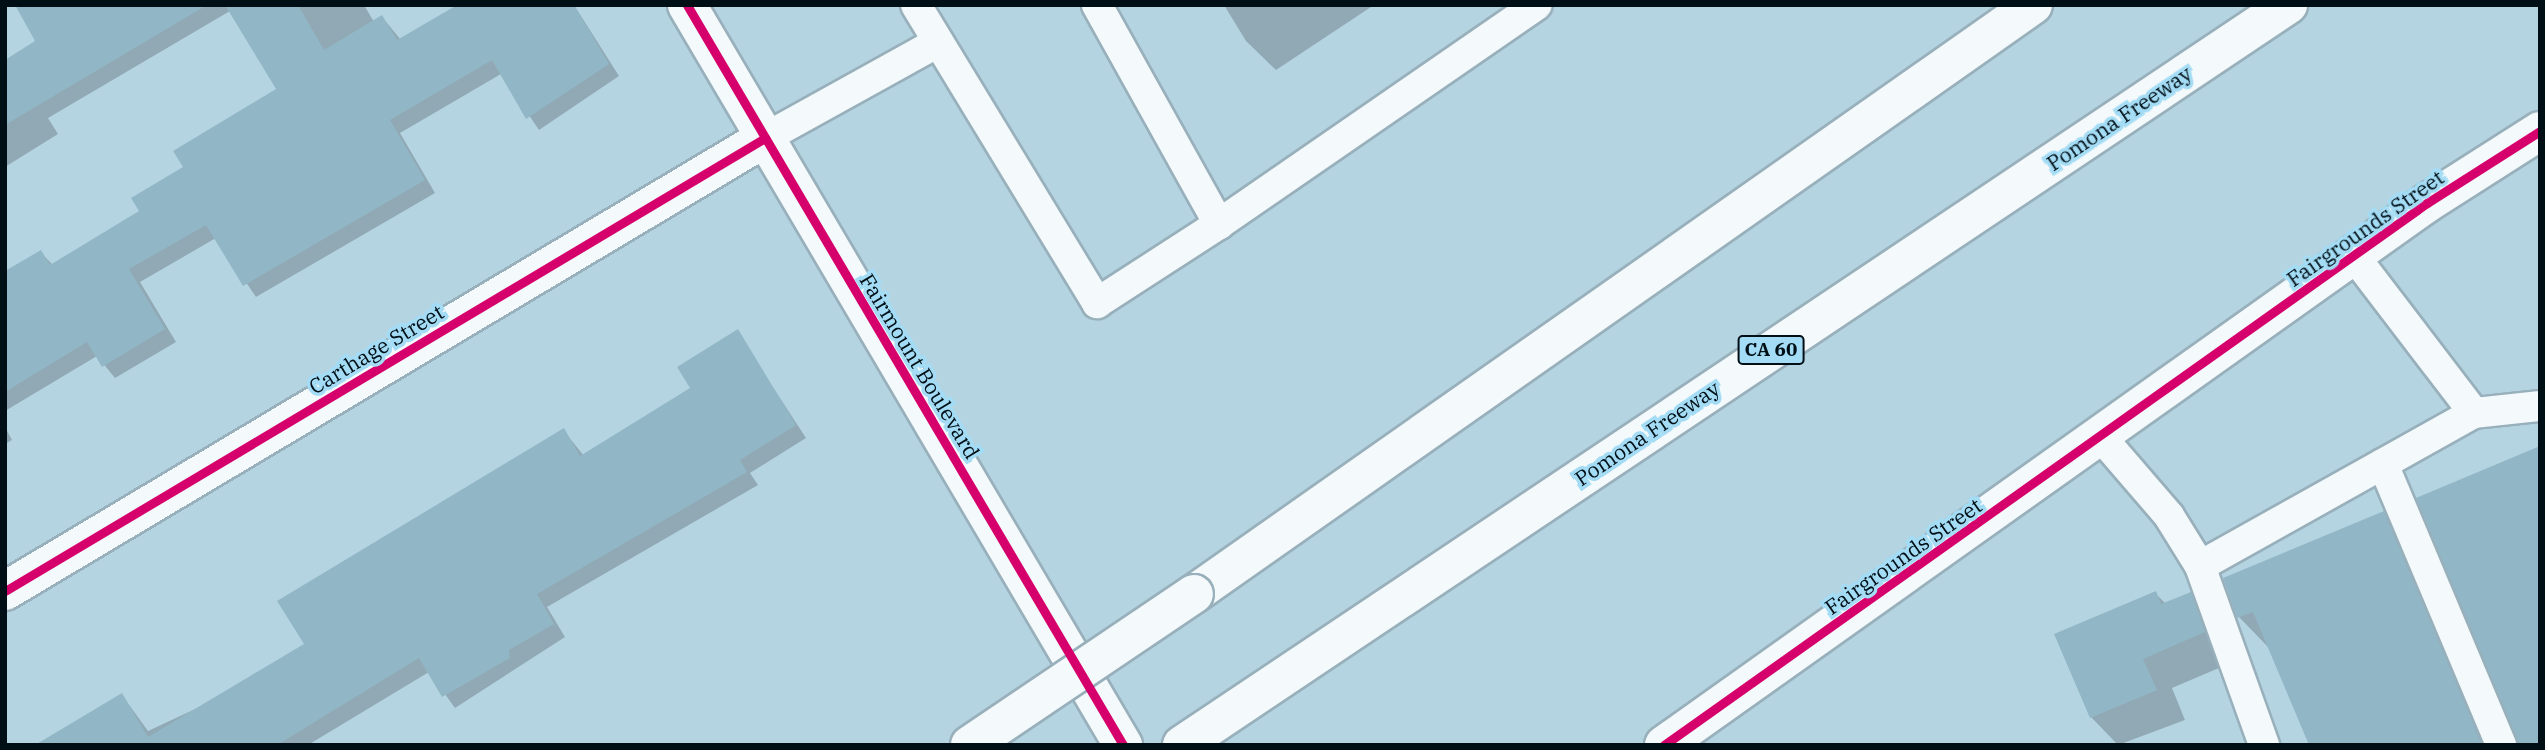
<!DOCTYPE html>
<html>
<head>
<meta charset="utf-8">
<style>
	body { margin:0 }
	#map { position:relative; width:2545px; height:750px; overflow:hidden; background:#b5d4e2; font-family:"IBM Plex Serif",serif }
	div>[style] { position:absolute }
	.shadow>* { inset:0; background:#0003 }
	.building>* { inset:0; background:#91b7c6 }
	.roads { filter:drop-shadow(2px 0 #98b0bb) drop-shadow(-2px 0 #98b0bb) drop-shadow(0 2px #98b0bb) drop-shadow(0 -2px #98b0bb) }
	.service>* { height:30px; margin:-15px; padding:0 15px; transform-origin:15px; border-radius:15px; background:#f4f9fb }
	.minor>* { height:38px; margin:-19px; padding:0 19px; transform-origin:19px; border-radius:19px; background:#f4f9fb }
	.motorway>* { height:38px; margin:-19px; padding:0 19px; transform-origin:19px; border-radius:19px; background:#f4f9fb }
	.bridges { filter:drop-shadow(2px 0 #98b0bb) drop-shadow(-2px 0 #98b0bb) drop-shadow(0 2px #98b0bb) drop-shadow(0 -2px #98b0bb) }
	.motorway-bridge>* { height:38px; margin:-19px; padding:0 19px; transform-origin:19px; border-radius:19px; background:#f4f9fb }
	.cycleway>* { height:9px; margin:-4.5px; padding:0 4.5px; transform-origin:4.5px; border-radius:4.5px; background:#d6006c }
	span { translate:-50% -50%; white-space:nowrap; text-align:center; line-height:1.15; -webkit-text-stroke:7px #a3dcf4; paint-order:stroke }
	.shield-label span { padding:2px 5px; background:#a3dcf4; border:2px solid; border-radius:5px; -webkit-text-stroke-width:0 }
	.shield-label { font-size:19px; color:#000e16; font-weight:700 }
	.street-label { font-size:21px; color:#000e16 }
	.frame { position:absolute; inset:0; border:7px solid #000e16; pointer-events:none }
</style>
</head>
<body>
<div id="map">
	<div class="shadow">
		<div style="clip-path:polygon(17px 5px,364px 5px,374px 22px,382px 17px,401px 40px,574px 5px,619px 76px,539px 130px,501px 74px,400px 133px,435px 193px,256px 297px,216px 238px,140px 282px,176px 342px,115px 378px,97px 356px,5px 411px,5px 273px,40px 252px,53px 265px,141px 211px,278px 89px,230px 11px,48px 118px,58px 134px,5px 167px,5px 62px,38px 42px)"></div>
		<div style="clip-path:polygon(1224px 5px,1374px 5px,1276px 70px,1246px 41px)"></div>
		<div style="clip-path:polygon(737px 332px,806px 438px,750px 473px,758px 485px,547px 607px,565px 637px,455px 708px,429px 672px,308px 745px,39px 745px,122px 695px,148px 731px,206px 704px,306px 645px,564px 431px,584px 456px,692px 388px)"></div>
		<div style="clip-path:polygon(5px 427px,12px 440px,5px 444px)"></div>
		<div style="clip-path:polygon(2383px 513px,2413px 543px,2498px 745px,2311px 745px,2268px 647px,2239px 617px,2225px 579px)"></div>
		<div style="clip-path:polygon(2155px 593px,2166px 604px,2190px 594px,2220px 624px,2233px 662px,2172px 688px,2185px 720px,2118px 745px,2091px 717px)"></div>
	</div>
	<div class="building">
		<div style="clip-path:polygon(15px 5px,207px 5px,5px 125px,5px 60px,35px 41px)"></div>
		<div style="clip-path:polygon(225px 5px,298px 5px,324px 50px,382px 15px,397px 40px,457px 5px,574px 5px,609px 64px,526px 119px,492px 60px,390px 120px,425px 180px,243px 286px,206px 225px,129px 269px,165px 329px,102px 367px,87px 342px,5px 392px,5px 271px,41px 250px,50px 265px,139px 211px,131px 198px,183px 167px,173px 151px,276px 89px)"></div>
		<div style="clip-path:polygon(738px 329px,796px 425px,740px 460px,747px 472px,537px 594px,554px 624px,509px 650px,510px 658px,442px 697px,419px 658px,277px 745px,35px 745px,122px 693px,148px 737px,304px 644px,277px 601px,564px 428px,580px 456px,690px 388px,677px 367px)"></div>
		<div style="clip-path:polygon(2540px 446px,2540px 745px,2518px 745px,2416px 498px)"></div>
		<div style="clip-path:polygon(2384px 511px,2482px 745px,2309px 745px,2253px 612px,2237px 618px,2223px 578px)"></div>
		<div style="clip-path:polygon(2156px 591px,2161px 604px,2191px 592px,2205px 632px,2143px 659px,2157px 690px,2090px 718px,2054px 634px)"></div>
	</div>
	<div class="roads">
		<div class="service">
			<div style="left:916px;top:5px;width:349px;rotate:58.7deg"></div>
			<div style="left:1097px;top:303px;width:145px;rotate:-32.9deg"></div>
			<div style="left:1097px;top:5px;width:251px;rotate:60.9deg"></div>
			<div style="left:1219px;top:224px;width:386px;rotate:-34.6deg"></div>
			<div style="left:765px;top:138px;width:198px;rotate:-29deg"></div>
			<div style="left:2474px;top:413px;width:66px;rotate:-6.1deg"></div>
			<div style="left:2102px;top:438px;width:103px;rotate:49.3deg"></div>
			<div style="left:2169px;top:516px;width:59px;rotate:58.2deg"></div>
			<div style="left:2200px;top:566px;width:190px;rotate:70.3deg"></div>
			<div style="left:2383px;top:464px;width:305px;rotate:67.2deg"></div>
			<div style="left:2200px;top:566px;width:314px;rotate:-29.2deg"></div>
			<div style="left:2474px;top:413px;width:198px;rotate:-127.4deg"></div>
		</div>
		<div class="minor">
			<div style="left:687px;top:5px;width:859px;rotate:59.49deg"></div>
			<div style="left:5px;top:591px;width:885px;rotate:-30.8deg"></div>
			<div style="left:1664px;top:745px;width:936px;rotate:-35.39deg"></div>
			<div style="left:2427px;top:203px;width:134px;rotate:-32.5deg"></div>
		</div>
		<div class="motorway">
			<div style="left:1194px;top:594px;width:1025px;rotate:-35.07deg"></div>
			<div style="left:1182px;top:745px;width:1331px;rotate:-33.79deg"></div>
		</div>
	</div>
	<div class="bridges">
		<div class="motorway-bridge">
			<div style="left:970px;top:745px;width:270px;rotate:-34deg"></div>
		</div>
	</div>
	<div class="cycleway">
		<div style="left:687px;top:5px;width:859px;rotate:59.49deg"></div>
		<div style="left:5px;top:591px;width:885px;rotate:-30.8deg"></div>
		<div style="left:1664px;top:745px;width:936px;rotate:-35.39deg"></div>
		<div style="left:2427px;top:203px;width:134px;rotate:-32.5deg"></div>
	</div>
	<div class="shield-label">
		<span style="left:1771px;top:350px">CA 60</span>
	</div>
	<div class="street-label">
		<span style="left:2119px;top:118px;rotate:-34deg">Pomona Freeway</span>
		<span style="left:2365px;top:228px;rotate:-35deg">Fairgrounds Street</span>
		<span style="left:376px;top:349px;rotate:-31deg">Carthage Street</span>
		<span style="left:920px;top:366px;rotate:59deg">Fairmount Boulevard</span>
		<span style="left:1647px;top:433px;rotate:-34deg">Pomona Freeway</span>
		<span style="left:1903px;top:556px;rotate:-35deg">Fairgrounds Street</span>
	</div>
	<div class="frame"></div>
</div>
</body>
</html>
